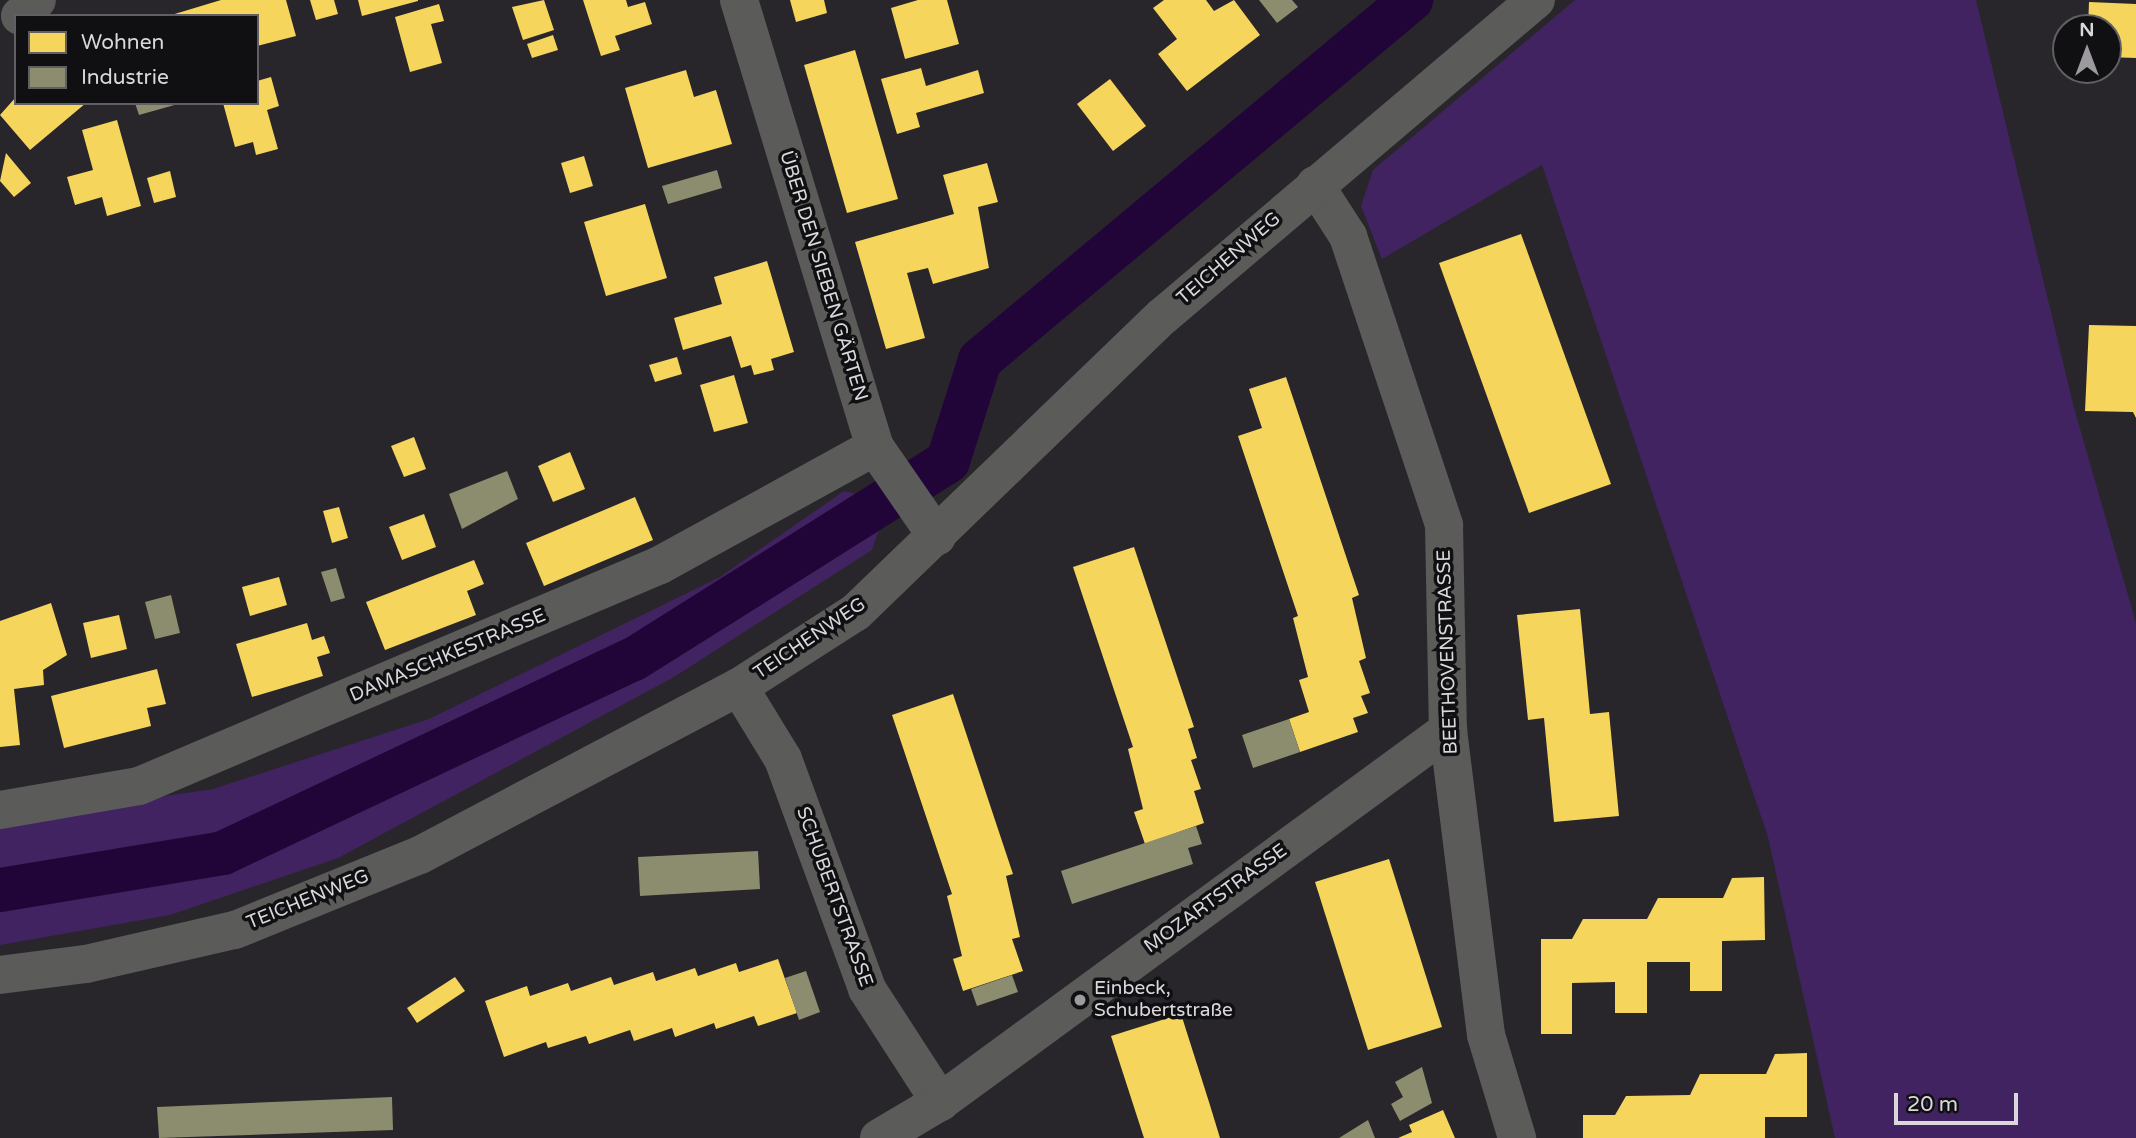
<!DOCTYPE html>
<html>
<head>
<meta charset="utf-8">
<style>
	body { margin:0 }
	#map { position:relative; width:2136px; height:1138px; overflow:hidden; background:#28262b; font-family:"Varela Round",sans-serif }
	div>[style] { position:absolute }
	.green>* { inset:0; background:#412361 }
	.homes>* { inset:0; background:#f6d55c }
	.industry>* { inset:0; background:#8c8c6e }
	.canal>* { height:44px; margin:-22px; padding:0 22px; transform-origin:22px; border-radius:22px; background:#210538 }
	.street>* { height:38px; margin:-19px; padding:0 19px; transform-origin:19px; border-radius:19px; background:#5b5b5a }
	.dots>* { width:19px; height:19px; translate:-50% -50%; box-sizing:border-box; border:4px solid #100f12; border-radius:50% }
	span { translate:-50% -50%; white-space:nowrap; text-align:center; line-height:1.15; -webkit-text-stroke:7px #100f12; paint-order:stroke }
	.street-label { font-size:19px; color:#dad8dd }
	.poi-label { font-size:19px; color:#dad8dd }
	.left { translate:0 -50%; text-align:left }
	.legend { position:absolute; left:14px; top:14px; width:245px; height:91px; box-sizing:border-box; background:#100f12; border:2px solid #615f63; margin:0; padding:9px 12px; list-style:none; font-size:21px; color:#dad8dd }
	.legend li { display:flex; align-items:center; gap:14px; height:35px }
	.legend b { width:35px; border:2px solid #615f63 }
	.north { position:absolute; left:2052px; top:14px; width:70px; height:70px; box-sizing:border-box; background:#100f12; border:2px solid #615f63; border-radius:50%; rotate:0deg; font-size:19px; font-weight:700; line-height:28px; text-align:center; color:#dad8dd }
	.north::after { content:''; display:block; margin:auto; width:24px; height:32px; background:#9c9a9f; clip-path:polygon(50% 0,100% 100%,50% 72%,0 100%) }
	.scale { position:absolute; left:1894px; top:1093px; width:124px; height:32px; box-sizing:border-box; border:4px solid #dad8dd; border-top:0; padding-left:9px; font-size:21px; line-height:24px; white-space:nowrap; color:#dad8dd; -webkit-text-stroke:5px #100f12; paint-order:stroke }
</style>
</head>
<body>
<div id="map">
	<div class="green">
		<div style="clip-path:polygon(1575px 0,1976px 0,2074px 408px,2136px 623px,2136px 1138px,1835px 1138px,1768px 837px,1542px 165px,1382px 259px,1361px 206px,1373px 170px)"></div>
		<div style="clip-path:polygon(844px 491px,856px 494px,879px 529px,872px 550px,674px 677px,338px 858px,170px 915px,0 945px,0 820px,213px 789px,429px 719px,720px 577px)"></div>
	</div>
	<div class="homes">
		<div style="clip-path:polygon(221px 0,286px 0,296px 36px,257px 46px,257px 16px,168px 16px)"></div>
		<div style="clip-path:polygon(310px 0,334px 0,338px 14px,316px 20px)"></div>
		<div style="clip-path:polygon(358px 0,418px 0,418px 1px,362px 16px)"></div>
		<div style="clip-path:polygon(544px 0,554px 30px,523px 40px,512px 7px)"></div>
		<div style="clip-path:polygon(583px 0,626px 0,628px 7px,645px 2px,652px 24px,615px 36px,620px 50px,601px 56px)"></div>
		<div style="clip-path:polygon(790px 0,824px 0,827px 13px,796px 22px)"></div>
		<div style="clip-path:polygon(918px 0,947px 0,959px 44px,905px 59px,891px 8px)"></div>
		<div style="clip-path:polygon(1164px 0,1206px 0,1214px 11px,1234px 0,1260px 35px,1187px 91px,1158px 54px,1177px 39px,1153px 8px)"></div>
		<div style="clip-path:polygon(2089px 2px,2136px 4px,2136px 58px,2108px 57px,2108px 28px,2088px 28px)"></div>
		<div style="clip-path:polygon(439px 4px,444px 21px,431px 24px,442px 63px,410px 72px,395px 17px)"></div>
		<div style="clip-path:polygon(553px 35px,558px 50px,532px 58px,527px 44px)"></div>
		<div style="clip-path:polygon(855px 50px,898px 199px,847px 213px,804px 65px)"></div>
		<div style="clip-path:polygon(921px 68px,926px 86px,978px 70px,984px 93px,916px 113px,920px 127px,897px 134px,881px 79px)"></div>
		<div style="clip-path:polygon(686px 70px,694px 97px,716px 90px,732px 144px,648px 168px,625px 88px)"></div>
		<div style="clip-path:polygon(271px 77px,279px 106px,267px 110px,278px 149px,256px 155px,253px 142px,235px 147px,223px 103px,257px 103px,257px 81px)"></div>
		<div style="clip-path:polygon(1110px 79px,1146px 126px,1113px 151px,1077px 104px)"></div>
		<div style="clip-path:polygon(16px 97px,16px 103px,86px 103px,30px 150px,0 115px)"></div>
		<div style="clip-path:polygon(117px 120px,141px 206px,107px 216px,102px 197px,75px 205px,67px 177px,93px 170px,82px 130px)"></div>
		<div style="clip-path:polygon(6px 153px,31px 183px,14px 197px,0 181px)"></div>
		<div style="clip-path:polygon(584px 156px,593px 186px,570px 193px,561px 163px)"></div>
		<div style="clip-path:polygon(987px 163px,998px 202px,978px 207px,989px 268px,933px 284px,928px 268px,907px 273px,925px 338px,886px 349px,855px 242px,954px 214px,943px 175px)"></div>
		<div style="clip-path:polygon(170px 171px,176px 197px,154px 203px,147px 178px)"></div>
		<div style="clip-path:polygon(645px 204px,667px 278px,606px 296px,584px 222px)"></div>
		<div style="clip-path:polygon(1521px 234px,1611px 484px,1529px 513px,1439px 263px)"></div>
		<div style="clip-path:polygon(767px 261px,794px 352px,771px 359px,774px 370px,754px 375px,751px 365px,741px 368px,731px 336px,683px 350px,674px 318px,722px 304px,714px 277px)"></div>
		<div style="clip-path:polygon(2089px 325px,2136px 326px,2136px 418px,2133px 412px,2085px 411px)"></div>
		<div style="clip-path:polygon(677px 357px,682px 374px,655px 382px,649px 365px)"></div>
		<div style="clip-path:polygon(734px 375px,748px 423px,714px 432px,700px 385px)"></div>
		<div style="clip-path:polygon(1286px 377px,1359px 595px,1352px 598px,1366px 658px,1359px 661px,1370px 693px,1361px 696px,1368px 713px,1353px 718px,1358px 732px,1300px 752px,1289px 719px,1309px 712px,1299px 680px,1308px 677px,1293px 618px,1298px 616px,1238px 436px,1262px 428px,1249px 389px)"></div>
		<div style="clip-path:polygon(414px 437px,426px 469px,404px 477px,391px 446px)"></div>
		<div style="clip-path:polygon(570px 452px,585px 489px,553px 502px,538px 466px)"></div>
		<div style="clip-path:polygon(635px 497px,653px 540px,544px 586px,526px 543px)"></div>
		<div style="clip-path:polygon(339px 507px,348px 538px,332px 543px,323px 511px)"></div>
		<div style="clip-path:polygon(424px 514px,436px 547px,402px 560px,389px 527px)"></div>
		<div style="clip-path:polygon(1134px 547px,1194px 727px,1188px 729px,1197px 758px,1191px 760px,1201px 789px,1194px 791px,1204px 823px,1145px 844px,1134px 812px,1143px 809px,1128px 749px,1133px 747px,1073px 567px)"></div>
		<div style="clip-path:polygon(474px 560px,484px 584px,467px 591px,476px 615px,385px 650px,366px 602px)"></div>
		<div style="clip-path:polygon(279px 577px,287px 605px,250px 616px,242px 587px)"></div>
		<div style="clip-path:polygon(51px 603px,67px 655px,43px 670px,44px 685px,14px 689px,20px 745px,0 747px,0 621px)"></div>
		<div style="clip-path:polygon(1580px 609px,1590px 714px,1609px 712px,1619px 816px,1554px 822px,1544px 718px,1528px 720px,1517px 615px)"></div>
		<div style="clip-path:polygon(119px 615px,127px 649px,91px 658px,83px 623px)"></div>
		<div style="clip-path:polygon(307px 623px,312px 640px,324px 636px,330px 653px,317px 657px,323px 676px,252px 697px,236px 644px)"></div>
		<div style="clip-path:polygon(157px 669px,166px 704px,147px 708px,151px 726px,64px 748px,51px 696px)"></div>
		<div style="clip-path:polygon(953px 694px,1013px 874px,1006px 876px,1020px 937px,1012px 939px,1023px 971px,963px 991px,953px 959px,962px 956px,947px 896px,952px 894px,892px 715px)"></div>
		<div style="clip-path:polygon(1389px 859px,1442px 1027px,1368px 1050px,1315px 882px)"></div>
		<div style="clip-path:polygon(1764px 877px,1765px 940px,1722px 941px,1722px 991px,1690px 991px,1690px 962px,1647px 962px,1647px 1013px,1615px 1013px,1615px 982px,1572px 983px,1572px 1034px,1541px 1034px,1541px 939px,1572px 939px,1583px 919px,1647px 919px,1658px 898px,1723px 898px,1732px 878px)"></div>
		<div style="clip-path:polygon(778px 959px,797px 1013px,758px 1026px,754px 1016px,716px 1029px,714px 1023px,675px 1037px,672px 1028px,634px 1041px,630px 1030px,589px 1044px,586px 1036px,548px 1048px,546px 1042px,504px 1057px,485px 1001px,527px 986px,530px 996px,568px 983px,571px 991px,611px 977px,614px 985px,653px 972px,656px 981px,695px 968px,698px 976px,736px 963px,739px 972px)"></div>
		<div style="clip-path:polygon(455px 977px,465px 991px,417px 1023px,407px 1008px)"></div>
		<div style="clip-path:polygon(1181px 1014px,1209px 1102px,1220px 1138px,1144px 1138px,1111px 1036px)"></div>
		<div style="clip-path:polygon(1807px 1053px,1807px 1117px,1765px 1117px,1765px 1138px,1583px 1138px,1583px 1115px,1615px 1115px,1626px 1096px,1690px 1095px,1700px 1074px,1766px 1074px,1775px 1054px)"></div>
		<div style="clip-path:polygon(1443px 1110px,1455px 1138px,1398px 1138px,1412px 1132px,1409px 1125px)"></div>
	</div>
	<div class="industry">
		<div style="clip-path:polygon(1259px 0,1292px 0,1298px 7px,1277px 23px)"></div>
		<div style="clip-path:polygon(135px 103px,177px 103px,178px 104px,139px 115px)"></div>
		<div style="clip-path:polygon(717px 170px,722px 188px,668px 204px,662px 186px)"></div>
		<div style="clip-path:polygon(507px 471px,518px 499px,462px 529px,449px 494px)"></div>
		<div style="clip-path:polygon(336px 568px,345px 598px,331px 602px,321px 572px)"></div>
		<div style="clip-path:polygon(171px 595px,180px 633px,155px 639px,145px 602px)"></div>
		<div style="clip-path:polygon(1289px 719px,1300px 752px,1253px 768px,1242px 735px)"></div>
		<div style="clip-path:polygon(1196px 826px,1202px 844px,1188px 848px,1193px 864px,1072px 904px,1061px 871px)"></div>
		<div style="clip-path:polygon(758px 851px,760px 889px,640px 896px,638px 857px)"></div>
		<div style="clip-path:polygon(806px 971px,820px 1012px,799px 1020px,785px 978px)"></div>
		<div style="clip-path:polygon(1012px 975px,1018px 992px,977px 1006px,971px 989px)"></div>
		<div style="clip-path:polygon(1422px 1067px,1432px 1103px,1400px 1121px,1391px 1104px,1403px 1097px,1395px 1082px)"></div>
		<div style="clip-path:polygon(392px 1097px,393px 1130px,159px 1138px,157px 1107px)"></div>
		<div style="clip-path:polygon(1368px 1120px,1375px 1138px,1339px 1138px)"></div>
	</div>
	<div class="canal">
		<div style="left:0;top:890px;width:226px;rotate:-9.4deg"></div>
		<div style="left:223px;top:853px;width:454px;rotate:-25.3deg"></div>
		<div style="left:634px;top:659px;width:371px;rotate:-32.2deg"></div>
		<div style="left:948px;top:461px;width:106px;rotate:-72.4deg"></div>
		<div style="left:980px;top:360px;width:562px;rotate:-39.87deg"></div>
	</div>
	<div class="street">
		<div style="left:739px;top:0;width:467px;rotate:73.1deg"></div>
		<div style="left:875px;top:447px;width:109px;rotate:55.4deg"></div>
		<div style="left:20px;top:16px;width:23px;rotate:-43deg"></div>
		<div style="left:1315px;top:185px;width:61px;rotate:57.1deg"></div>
		<div style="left:1348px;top:236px;width:305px;rotate:71.6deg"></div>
		<div style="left:1444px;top:525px;width:205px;rotate:88.9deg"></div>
		<div style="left:1448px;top:730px;width:307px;rotate:82.9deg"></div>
		<div style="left:1486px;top:1035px;width:108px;rotate:73.2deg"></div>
		<div style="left:739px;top:687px;width:84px;rotate:58.6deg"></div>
		<div style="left:783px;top:759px;width:245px;rotate:69.9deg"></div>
		<div style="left:867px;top:989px;width:135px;rotate:57.1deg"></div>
		<div style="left:0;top:810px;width:141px;rotate:-9.8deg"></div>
		<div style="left:139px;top:786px;width:566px;rotate:-22.99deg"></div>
		<div style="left:660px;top:565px;width:245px;rotate:-28.8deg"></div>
		<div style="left:0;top:975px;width:87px;rotate:-7.3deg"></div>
		<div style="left:86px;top:964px;width:153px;rotate:-12.9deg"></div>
		<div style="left:235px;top:930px;width:200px;rotate:-22.1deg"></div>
		<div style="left:420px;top:855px;width:361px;rotate:-27.8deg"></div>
		<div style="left:739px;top:687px;width:139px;rotate:-32.7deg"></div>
		<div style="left:856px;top:612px;width:426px;rotate:-44deg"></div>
		<div style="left:1163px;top:316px;width:489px;rotate:-40.3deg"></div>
		<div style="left:879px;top:1138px;width:71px;rotate:-30.5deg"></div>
		<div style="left:940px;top:1102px;width:630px;rotate:-36.21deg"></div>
	</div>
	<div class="dots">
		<div style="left:1080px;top:1000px;background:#9c9a9f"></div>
	</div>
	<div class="street-label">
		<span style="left:1229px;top:259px;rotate:-41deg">TEICHENWEG</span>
		<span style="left:823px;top:276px;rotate:73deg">ÜBER DEN SIEBEN GÄRTEN</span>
		<span style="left:810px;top:639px;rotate:-34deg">TEICHENWEG</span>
		<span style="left:1448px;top:652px;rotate:-92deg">BEETHOVENSTRASSE</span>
		<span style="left:448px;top:656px;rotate:-23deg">DAMASCHKESTRASSE</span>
		<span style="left:834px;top:897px;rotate:70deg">SCHUBERTSTRASSE</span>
		<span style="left:1216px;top:899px;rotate:-36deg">MOZARTSTRASSE</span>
		<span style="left:308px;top:900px;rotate:-22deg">TEICHENWEG</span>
	</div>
	<div class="poi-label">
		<span class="left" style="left:1094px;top:1000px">Einbeck,<br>Schubertstraße</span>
	</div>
	<ul class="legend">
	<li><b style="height:19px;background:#f6d55c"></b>Wohnen</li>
	<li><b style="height:19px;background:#8c8c6e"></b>Industrie</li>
	</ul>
	<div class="north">N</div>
	<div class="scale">20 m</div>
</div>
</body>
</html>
